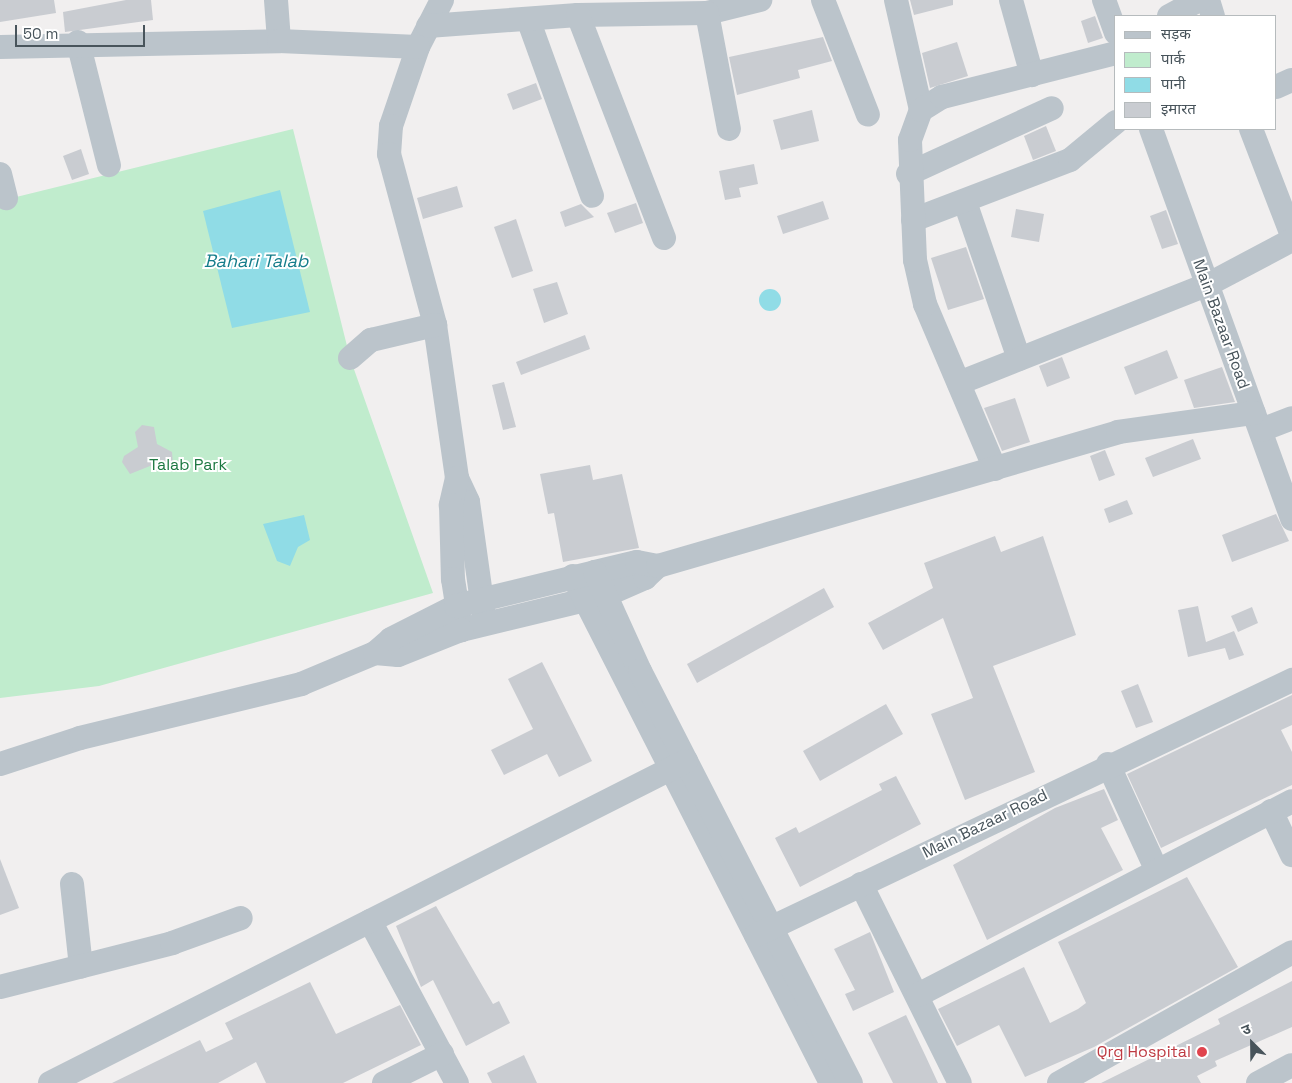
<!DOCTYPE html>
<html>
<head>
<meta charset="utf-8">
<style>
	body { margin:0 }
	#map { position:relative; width:1292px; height:1083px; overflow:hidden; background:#f1efef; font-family:"Space Grotesk","Noto Sans Devanagari",sans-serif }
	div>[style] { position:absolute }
	.green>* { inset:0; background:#c0eccd }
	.water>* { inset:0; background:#90dce6 }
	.round { border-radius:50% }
	.building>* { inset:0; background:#c9ccd1 }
	.minor>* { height:24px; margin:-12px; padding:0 12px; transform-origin:12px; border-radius:12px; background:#bbc4cb }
	.dots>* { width:14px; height:14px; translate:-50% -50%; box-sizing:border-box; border:2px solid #fff; border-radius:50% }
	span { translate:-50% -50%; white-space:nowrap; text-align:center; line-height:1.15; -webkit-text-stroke:4px #fff; paint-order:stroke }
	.street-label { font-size:16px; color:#48545b }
	.park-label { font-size:16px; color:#1d7842 }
	.health-label { font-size:16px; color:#be3a42 }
	.right { translate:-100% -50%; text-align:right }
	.water-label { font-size:18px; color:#157d8b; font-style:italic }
	.legend { position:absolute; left:1114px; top:15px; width:162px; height:115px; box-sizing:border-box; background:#fff; border:1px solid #b6bbbd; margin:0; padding:6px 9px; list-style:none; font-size:15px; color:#48545b }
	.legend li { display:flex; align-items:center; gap:10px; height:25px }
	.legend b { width:25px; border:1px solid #b6bbbd }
	.north { position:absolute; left:1227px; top:1018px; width:50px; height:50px; -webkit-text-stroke:4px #fff; paint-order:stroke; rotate:337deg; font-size:14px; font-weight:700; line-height:20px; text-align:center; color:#48545b }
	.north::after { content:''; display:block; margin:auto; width:18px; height:22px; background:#48545b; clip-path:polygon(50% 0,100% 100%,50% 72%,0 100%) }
	.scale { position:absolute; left:15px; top:25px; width:130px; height:22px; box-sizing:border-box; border:2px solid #48545b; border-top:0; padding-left:6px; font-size:15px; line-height:18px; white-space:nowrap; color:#48545b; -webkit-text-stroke:4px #fff; paint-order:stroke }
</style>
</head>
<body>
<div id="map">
	<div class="green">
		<div style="clip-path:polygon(293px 129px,350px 358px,433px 593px,99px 686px,0 698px,0 201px)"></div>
	</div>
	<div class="water">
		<div style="clip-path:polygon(280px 190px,310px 312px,232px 328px,203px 211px)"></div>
		<div class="round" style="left:759px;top:289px;width:22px;height:22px"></div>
		<div style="clip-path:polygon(304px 515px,310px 540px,298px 547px,290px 566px,277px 561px,263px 524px)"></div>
	</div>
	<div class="building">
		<div style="clip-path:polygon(0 0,54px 0,56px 13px,0 22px)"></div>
		<div style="clip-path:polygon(126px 0,151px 0,153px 20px,65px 32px,63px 12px)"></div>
		<div style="clip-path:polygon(910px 0,953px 0,953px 5px,914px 15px)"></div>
		<div style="clip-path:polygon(1095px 16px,1103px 38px,1088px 43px,1081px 21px)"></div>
		<div style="clip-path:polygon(823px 37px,832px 61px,798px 70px,800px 78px,737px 95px,729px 57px)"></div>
		<div style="clip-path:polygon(957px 42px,968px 76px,930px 88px,922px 53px)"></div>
		<div style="clip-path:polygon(536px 83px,542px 99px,513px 110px,507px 94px)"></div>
		<div style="clip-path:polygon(812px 110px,819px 141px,781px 150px,773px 120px)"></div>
		<div style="clip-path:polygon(1046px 126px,1056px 151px,1033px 160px,1024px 136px)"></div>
		<div style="clip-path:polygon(81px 149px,89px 174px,72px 180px,63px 156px)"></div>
		<div style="clip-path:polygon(754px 164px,758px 184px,739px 188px,741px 197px,725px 200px,719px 171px)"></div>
		<div style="clip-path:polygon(457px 186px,463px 207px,423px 219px,417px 198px)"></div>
		<div style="clip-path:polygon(823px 201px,829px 219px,783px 234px,777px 216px)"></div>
		<div style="clip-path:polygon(636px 203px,643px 223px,615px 233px,607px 213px)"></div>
		<div style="clip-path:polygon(581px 204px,594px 217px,565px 227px,560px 212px)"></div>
		<div style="clip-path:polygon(1016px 209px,1044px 214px,1039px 242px,1011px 237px)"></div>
		<div style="clip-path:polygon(1166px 210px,1178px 244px,1162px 249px,1150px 216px)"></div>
		<div style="clip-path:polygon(516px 219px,533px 271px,512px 278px,494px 227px)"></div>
		<div style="clip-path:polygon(966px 247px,984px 299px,948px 310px,931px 258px)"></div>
		<div style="clip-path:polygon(557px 282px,568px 314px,544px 323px,533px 289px)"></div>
		<div style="clip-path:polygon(585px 335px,590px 349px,521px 375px,516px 362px)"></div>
		<div style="clip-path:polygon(1167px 350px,1178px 378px,1135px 395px,1124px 367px)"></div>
		<div style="clip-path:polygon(1062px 357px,1070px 378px,1047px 387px,1039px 366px)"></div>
		<div style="clip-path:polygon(1222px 367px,1235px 402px,1194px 408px,1184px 380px)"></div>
		<div style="clip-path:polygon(504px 382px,516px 427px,503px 430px,492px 385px)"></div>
		<div style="clip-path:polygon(1015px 398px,1030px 442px,1002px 451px,984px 408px)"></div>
		<div style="clip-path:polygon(142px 425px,154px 427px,157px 444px,172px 452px,173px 464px,162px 471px,150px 466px,130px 474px,122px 462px,124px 456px,138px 447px,135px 432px)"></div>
		<div style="clip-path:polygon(1193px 439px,1201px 459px,1153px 477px,1145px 458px)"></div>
		<div style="clip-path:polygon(1105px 450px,1115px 475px,1099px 481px,1090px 456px)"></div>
		<div style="clip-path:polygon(590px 465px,593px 480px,622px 474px,639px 548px,563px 562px,554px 513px,548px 514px,540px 474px)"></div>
		<div style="clip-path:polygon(1127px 500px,1133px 514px,1109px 523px,1104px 509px)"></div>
		<div style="clip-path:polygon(1276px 514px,1289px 541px,1232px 562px,1222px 535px)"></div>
		<div style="clip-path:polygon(995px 536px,1001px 552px,1043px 536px,1076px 635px,993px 666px,1035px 772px,965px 800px,931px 714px,973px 698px,943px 618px,883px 650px,868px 623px,933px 588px,924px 563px)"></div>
		<div style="clip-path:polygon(824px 588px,834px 607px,697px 683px,687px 664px)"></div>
		<div style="clip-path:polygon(1198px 606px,1206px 642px,1234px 631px,1244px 655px,1229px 660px,1225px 648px,1188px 657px,1178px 610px)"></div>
		<div style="clip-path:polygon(1252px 607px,1258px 623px,1238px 632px,1231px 616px)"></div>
		<div style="clip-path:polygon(542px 662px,592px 761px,559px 777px,547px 754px,504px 775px,491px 750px,533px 729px,508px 679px)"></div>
		<div style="clip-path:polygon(1138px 684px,1153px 722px,1136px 728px,1121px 691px)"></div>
		<div style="clip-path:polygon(1292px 695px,1292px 725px,1281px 730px,1292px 752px,1292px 785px,1161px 848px,1127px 774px)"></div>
		<div style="clip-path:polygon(886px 704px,903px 734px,820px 781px,803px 751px)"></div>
		<div style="clip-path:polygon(896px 776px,921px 824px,800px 887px,775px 838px,796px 827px,799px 833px,882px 790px,879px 784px)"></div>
		<div style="clip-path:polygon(1104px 789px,1118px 820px,1101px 828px,1123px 870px,987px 940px,953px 865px,1055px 808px)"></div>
		<div style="clip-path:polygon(0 859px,19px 908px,0 915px)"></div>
		<div style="clip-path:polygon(1187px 877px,1238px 967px,1094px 1047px,1025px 1077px,999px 1025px,957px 1046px,938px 1009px,1024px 967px,1050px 1023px,1078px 1009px,1086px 1003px,1058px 942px)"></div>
		<div style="clip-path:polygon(436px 906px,493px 1004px,499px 1001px,510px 1023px,466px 1046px,433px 980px,421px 987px,396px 926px)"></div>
		<div style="clip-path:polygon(870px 932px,894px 992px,853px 1011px,845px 994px,855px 990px,834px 949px)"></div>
		<div style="clip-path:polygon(1292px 981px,1292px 1027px,1215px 1061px,1217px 1066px,1197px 1076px,1201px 1083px,1101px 1083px,1220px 1024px,1218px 1019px)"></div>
		<div style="clip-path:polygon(310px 982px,336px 1034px,400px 1005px,421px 1045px,343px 1083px,266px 1083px,256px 1062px,218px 1083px,112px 1083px,200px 1040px,206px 1052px,233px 1039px,225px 1023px)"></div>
		<div style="clip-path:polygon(906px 1015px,926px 1057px,938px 1083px,893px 1083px,868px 1033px)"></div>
		<div style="clip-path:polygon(524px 1055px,537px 1083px,492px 1083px,487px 1073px)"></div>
	</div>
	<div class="minor">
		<div style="left:276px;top:0;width:41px;rotate:85.8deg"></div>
		<div style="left:442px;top:0;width:53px;rotate:117.1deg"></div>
		<div style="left:418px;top:47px;width:83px;rotate:108.9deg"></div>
		<div style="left:391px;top:126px;width:28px;rotate:94deg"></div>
		<div style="left:389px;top:154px;width:177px;rotate:74.9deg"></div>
		<div style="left:435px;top:325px;width:155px;rotate:81.8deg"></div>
		<div style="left:457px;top:478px;width:26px;rotate:65deg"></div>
		<div style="left:468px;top:502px;width:122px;rotate:82deg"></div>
		<div style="left:823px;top:0;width:123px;rotate:68.6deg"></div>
		<div style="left:896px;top:0;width:113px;rotate:77.2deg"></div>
		<div style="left:1011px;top:0;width:78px;rotate:74.4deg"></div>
		<div style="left:1104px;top:0;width:35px;rotate:70deg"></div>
		<div style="left:1208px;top:0;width:17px;rotate:73deg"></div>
		<div style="left:707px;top:13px;width:55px;rotate:-13.8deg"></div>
		<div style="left:578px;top:15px;width:129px;rotate:-0.9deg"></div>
		<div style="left:707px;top:13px;width:118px;rotate:79.3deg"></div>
		<div style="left:1169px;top:16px;width:34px;rotate:-28deg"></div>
		<div style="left:528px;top:19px;width:188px;rotate:70.1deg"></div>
		<div style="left:428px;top:26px;width:150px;rotate:-4.2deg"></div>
		<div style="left:578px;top:15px;width:239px;rotate:68.9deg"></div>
		<div style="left:78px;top:42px;width:127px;rotate:75.9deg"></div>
		<div style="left:0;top:47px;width:279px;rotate:-1.2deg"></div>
		<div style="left:279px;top:41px;width:139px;rotate:2.5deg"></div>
		<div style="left:1276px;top:87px;width:17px;rotate:-24deg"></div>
		<div style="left:1151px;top:129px;width:415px;rotate:70.1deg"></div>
		<div style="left:1251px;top:129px;width:114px;rotate:68.9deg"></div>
		<div style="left:0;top:174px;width:25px;rotate:76deg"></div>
		<div style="left:908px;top:174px;width:158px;rotate:-24.6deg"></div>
		<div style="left:965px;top:202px;width:166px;rotate:71deg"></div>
		<div style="left:913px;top:220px;width:168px;rotate:-20.9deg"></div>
		<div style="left:1070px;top:160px;width:60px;rotate:-39.6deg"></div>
		<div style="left:350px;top:358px;width:28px;rotate:-41deg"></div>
		<div style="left:371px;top:340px;width:66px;rotate:-13.2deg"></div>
		<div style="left:959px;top:383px;width:267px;rotate:-21.6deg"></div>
		<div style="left:1207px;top:285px;width:96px;rotate:-27.9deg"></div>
		<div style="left:1261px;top:430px;width:33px;rotate:-21deg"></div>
		<div style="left:995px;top:469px;width:179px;rotate:-113deg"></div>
		<div style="left:925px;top:304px;width:45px;rotate:-102.8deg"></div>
		<div style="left:915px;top:260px;width:120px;rotate:-92.4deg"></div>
		<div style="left:910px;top:140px;width:32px;rotate:-70deg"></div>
		<div style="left:921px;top:110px;width:25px;rotate:-32deg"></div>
		<div style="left:942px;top:97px;width:179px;rotate:-14.2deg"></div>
		<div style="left:457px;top:478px;width:28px;rotate:103deg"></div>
		<div style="left:451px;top:505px;width:74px;rotate:88.5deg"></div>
		<div style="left:453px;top:579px;width:52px;rotate:81.1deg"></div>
		<div style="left:461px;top:630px;width:149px;rotate:-13.6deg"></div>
		<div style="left:606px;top:595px;width:43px;rotate:-23.6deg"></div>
		<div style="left:645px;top:578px;width:18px;rotate:-43deg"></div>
		<div style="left:595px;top:572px;width:43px;rotate:-13.4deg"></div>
		<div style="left:637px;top:562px;width:21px;rotate:11deg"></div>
		<div style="left:658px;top:566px;width:479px;rotate:-16.2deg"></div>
		<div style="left:1118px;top:432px;width:137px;rotate:-8deg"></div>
		<div style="left:573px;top:576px;width:569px;rotate:63.03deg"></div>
		<div style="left:375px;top:653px;width:23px;rotate:5deg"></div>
		<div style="left:398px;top:655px;width:68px;rotate:-21.6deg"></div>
		<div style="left:0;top:764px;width:84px;rotate:-18deg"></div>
		<div style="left:80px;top:738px;width:228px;rotate:-13.7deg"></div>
		<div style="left:301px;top:684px;width:80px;rotate:-22.7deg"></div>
		<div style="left:375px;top:653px;width:21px;rotate:-41deg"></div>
		<div style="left:391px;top:639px;width:73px;rotate:-26.9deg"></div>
		<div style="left:456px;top:606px;width:143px;rotate:-13.7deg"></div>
		<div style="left:595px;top:572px;width:109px;rotate:65.6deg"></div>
		<div style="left:640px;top:671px;width:463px;rotate:62.9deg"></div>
		<div style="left:1108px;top:764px;width:115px;rotate:65.4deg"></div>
		<div style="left:1271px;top:811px;width:49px;rotate:64.5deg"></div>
		<div style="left:72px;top:884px;width:83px;rotate:83.8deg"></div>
		<div style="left:861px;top:884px;width:222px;rotate:63.6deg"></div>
		<div style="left:370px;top:921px;width:184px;rotate:61.8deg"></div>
		<div style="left:756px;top:935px;width:594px;rotate:-25.44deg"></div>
		<div style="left:0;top:987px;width:178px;rotate:-14.3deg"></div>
		<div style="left:172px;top:943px;width:73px;rotate:-19.9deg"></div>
		<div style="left:918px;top:995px;width:421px;rotate:-27.4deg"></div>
		<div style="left:50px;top:1083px;width:713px;rotate:-26.85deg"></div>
		<div style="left:384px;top:1083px;width:65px;rotate:-26.6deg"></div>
		<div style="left:1059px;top:1083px;width:267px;rotate:-29.3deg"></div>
		<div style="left:1258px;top:1083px;width:38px;rotate:-28deg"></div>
	</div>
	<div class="dots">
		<div style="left:1202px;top:1052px;background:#e0444e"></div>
	</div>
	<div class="street-label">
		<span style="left:1221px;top:324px;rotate:70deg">Main Bazaar Road</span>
		<span style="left:985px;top:824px;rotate:-26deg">Main Bazaar Road</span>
	</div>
	<div class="park-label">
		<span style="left:188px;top:465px">Talab Park</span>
	</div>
	<div class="health-label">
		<span class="right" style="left:1191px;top:1052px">Qrg Hospital</span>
	</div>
	<div class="water-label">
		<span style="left:256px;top:261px">Bahari Talab</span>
	</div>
	<ul class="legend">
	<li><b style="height:6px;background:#bbc4cb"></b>सड़क</li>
	<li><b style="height:14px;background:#c0eccd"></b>पार्क</li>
	<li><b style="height:14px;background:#90dce6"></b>पानी</li>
	<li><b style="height:14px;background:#c9ccd1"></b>इमारत</li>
	</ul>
	<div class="north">उ</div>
	<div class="scale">50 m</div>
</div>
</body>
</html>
